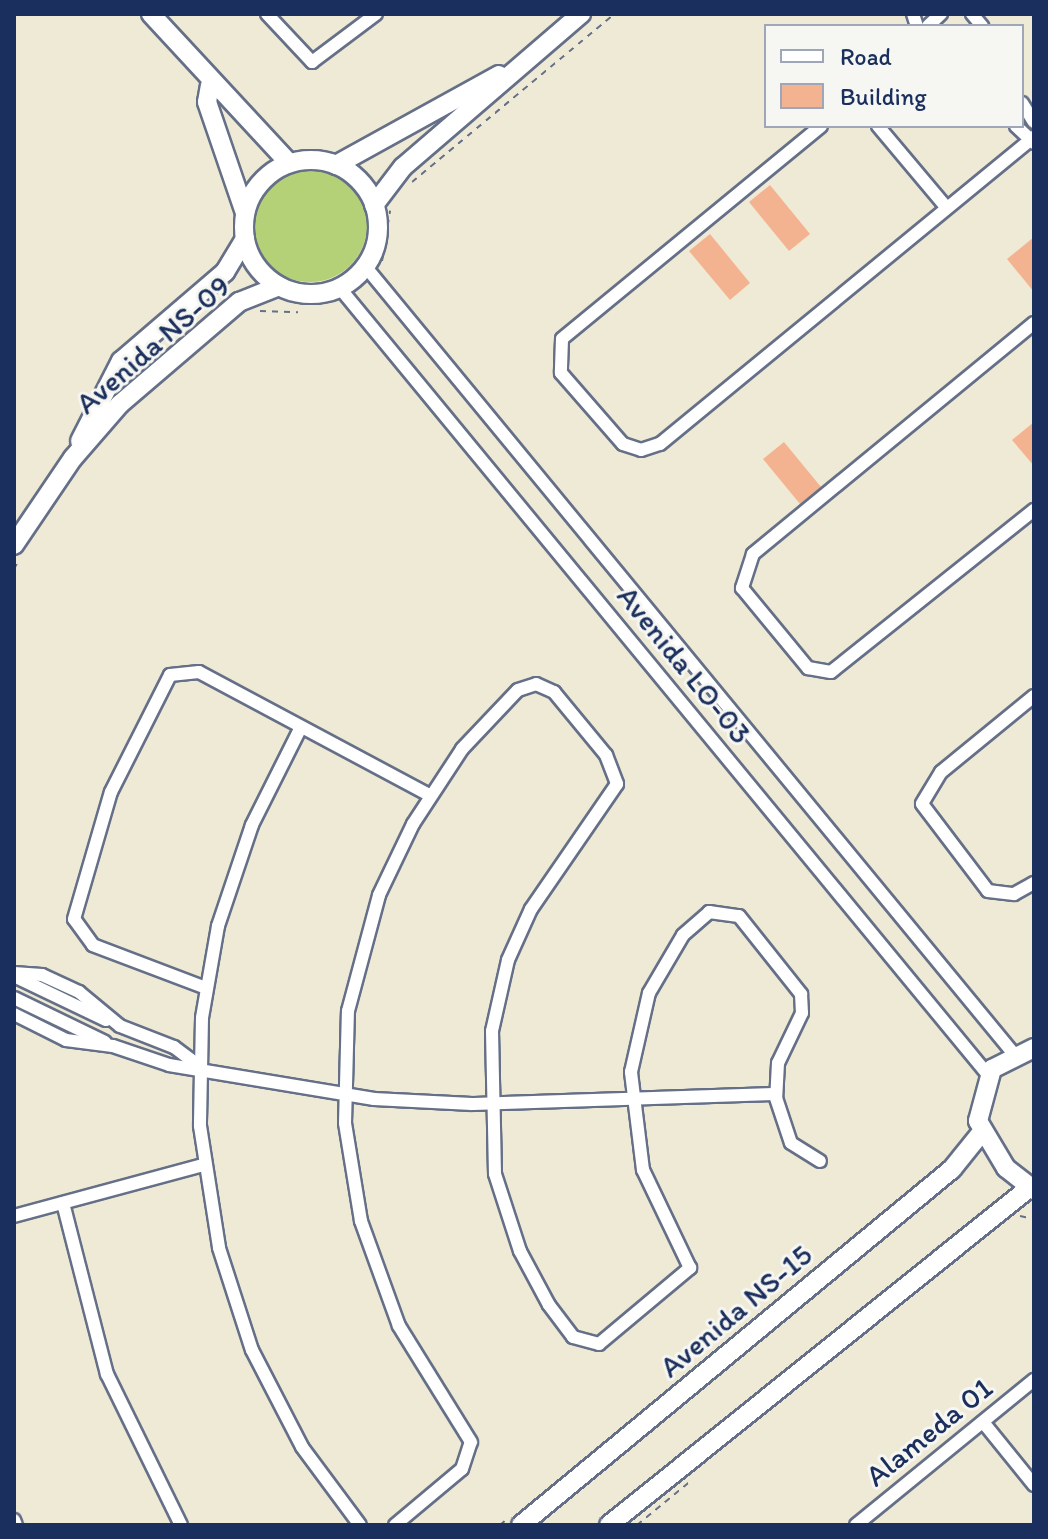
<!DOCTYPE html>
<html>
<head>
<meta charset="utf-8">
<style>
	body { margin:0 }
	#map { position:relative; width:1048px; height:1539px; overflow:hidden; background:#efead5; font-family:Itim,sans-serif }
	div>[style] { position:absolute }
	.green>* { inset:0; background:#b4d177 }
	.round { border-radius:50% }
	.building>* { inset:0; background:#f4b390 }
	.path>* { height:2px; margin-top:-1px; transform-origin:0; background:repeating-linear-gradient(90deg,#657088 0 6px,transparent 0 12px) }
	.roads { filter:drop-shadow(2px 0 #657088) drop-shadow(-2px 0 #657088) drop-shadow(0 2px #657088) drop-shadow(0 -2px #657088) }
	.street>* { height:12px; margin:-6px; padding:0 6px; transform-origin:6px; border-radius:6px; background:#fff }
	.secondary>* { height:18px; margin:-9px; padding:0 9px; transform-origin:9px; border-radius:9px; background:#fff }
	.secondary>.ring { margin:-9px; padding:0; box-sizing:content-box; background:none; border:18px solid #fff; border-radius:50% }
	span { translate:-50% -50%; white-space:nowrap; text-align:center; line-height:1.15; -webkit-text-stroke:6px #f6f6f2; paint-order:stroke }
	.street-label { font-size:30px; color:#1b2f5e }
	.frame { position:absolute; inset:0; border:16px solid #1b2f5e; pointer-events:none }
	.legend { position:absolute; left:764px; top:24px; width:260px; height:104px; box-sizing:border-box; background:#f6f6f2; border:2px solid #9ea6b7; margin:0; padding:10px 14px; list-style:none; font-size:24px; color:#1b2f5e }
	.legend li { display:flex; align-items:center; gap:16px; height:40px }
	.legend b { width:40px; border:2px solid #9ea6b7 }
</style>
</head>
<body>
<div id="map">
	<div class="green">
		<div class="round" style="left:253px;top:168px;width:114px;height:114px"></div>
	</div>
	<div class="building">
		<div style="clip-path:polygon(770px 185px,810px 234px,789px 251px,749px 202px)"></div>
		<div style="clip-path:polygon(710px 234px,750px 283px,730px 300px,689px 251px)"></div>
		<div style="clip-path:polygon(1034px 237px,1034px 292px,1007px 259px)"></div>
		<div style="clip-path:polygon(1034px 422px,1034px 466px,1012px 440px)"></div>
		<div style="clip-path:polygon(784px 442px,821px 487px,800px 504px,763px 459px)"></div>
	</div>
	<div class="path">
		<div style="left:412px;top:182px;width:263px;rotate:-39.7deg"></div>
		<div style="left:382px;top:261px;width:51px;rotate:-80.9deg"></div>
		<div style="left:260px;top:311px;width:38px;rotate:2deg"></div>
		<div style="left:14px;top:569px;width:11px;rotate:-63deg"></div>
		<div style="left:1020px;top:1216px;width:14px;rotate:12deg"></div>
		<div style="left:500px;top:1525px;width:8px;rotate:-40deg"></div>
		<div style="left:637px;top:1525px;width:71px;rotate:-39.3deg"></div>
	</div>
	<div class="roads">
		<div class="street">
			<div style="left:267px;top:14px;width:66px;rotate:46.8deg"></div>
			<div style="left:312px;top:62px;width:80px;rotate:-36.9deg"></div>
			<div style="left:913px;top:14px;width:13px;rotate:72deg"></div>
			<div style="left:972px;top:14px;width:16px;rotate:50deg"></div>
			<div style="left:928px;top:26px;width:18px;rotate:-43deg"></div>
			<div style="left:1022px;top:103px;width:22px;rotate:58deg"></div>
			<div style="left:821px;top:126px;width:335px;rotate:140.6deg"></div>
			<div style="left:562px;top:339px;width:34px;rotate:92deg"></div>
			<div style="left:561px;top:373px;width:94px;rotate:48.9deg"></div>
			<div style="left:623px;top:444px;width:19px;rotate:18deg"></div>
			<div style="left:641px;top:450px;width:20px;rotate:-18deg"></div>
			<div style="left:660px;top:444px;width:484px;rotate:-39.4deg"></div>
			<div style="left:878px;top:126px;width:106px;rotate:50deg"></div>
			<div style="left:1016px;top:126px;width:25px;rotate:43deg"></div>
			<div style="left:365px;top:266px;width:1019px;rotate:50.53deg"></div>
			<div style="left:339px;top:287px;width:1021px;rotate:50.52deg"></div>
			<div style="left:1034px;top:323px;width:364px;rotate:140.6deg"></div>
			<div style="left:753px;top:554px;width:36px;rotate:108deg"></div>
			<div style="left:742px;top:588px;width:104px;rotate:50.5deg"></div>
			<div style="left:808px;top:668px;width:23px;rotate:10deg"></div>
			<div style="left:831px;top:672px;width:260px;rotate:-38.6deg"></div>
			<div style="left:1034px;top:696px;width:120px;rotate:140.7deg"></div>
			<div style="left:941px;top:772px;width:37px;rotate:121deg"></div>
			<div style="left:922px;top:804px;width:109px;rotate:52.8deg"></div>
			<div style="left:988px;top:891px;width:26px;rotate:7deg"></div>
			<div style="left:1014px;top:894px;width:23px;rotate:-29deg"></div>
			<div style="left:301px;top:727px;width:110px;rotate:116.6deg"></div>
			<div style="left:252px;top:825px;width:107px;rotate:108.6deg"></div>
			<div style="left:218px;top:926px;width:93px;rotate:99.9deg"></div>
			<div style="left:202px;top:1018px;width:108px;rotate:91.1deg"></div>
			<div style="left:200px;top:1126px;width:123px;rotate:81.1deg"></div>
			<div style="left:219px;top:1248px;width:107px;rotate:72.1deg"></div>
			<div style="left:252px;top:1350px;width:109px;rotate:62.7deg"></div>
			<div style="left:302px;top:1447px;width:97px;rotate:53.4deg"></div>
			<div style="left:14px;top:973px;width:28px;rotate:4deg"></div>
			<div style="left:42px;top:975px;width:41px;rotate:24.7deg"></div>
			<div style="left:79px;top:992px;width:53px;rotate:39.7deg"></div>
			<div style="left:120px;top:1026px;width:58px;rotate:21.3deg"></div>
			<div style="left:174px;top:1047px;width:31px;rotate:37deg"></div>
			<div style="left:14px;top:976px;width:102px;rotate:25.6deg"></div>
			<div style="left:206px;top:988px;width:121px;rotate:-159.2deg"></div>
			<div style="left:93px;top:945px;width:32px;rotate:-126deg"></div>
			<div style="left:74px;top:919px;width:132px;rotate:-73.8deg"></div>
			<div style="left:111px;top:792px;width:131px;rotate:-63.2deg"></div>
			<div style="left:170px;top:675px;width:29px;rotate:-6deg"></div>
			<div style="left:199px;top:672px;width:261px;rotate:28.1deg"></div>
			<div style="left:14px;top:998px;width:101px;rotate:25.8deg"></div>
			<div style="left:14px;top:1014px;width:58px;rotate:26.6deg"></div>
			<div style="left:66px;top:1040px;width:47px;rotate:7.3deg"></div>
			<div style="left:113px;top:1046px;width:59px;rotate:18.7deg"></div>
			<div style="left:169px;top:1065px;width:208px;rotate:9.4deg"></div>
			<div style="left:374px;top:1099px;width:98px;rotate:2.9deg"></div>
			<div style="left:472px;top:1104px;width:303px;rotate:-1.9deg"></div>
			<div style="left:63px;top:1203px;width:177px;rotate:75.6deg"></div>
			<div style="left:107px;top:1374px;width:168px;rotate:63.9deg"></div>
			<div style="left:14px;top:1216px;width:196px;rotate:-15.1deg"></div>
			<div style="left:983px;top:1422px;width:81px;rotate:51deg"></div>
			<div style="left:14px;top:1520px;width:5px;rotate:68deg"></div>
			<div style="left:395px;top:1525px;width:87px;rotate:-39.9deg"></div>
			<div style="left:462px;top:1469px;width:28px;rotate:-72deg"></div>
			<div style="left:471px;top:1442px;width:137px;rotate:-121.8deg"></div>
			<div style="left:399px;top:1326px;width:112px;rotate:-109.9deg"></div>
			<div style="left:361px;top:1221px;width:99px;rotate:-99.3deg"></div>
			<div style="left:345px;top:1123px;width:112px;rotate:-88.5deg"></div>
			<div style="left:348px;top:1011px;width:120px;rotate:-75deg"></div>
			<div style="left:379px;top:895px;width:79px;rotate:-64.4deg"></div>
			<div style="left:413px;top:824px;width:90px;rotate:-56.8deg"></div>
			<div style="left:462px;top:749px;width:81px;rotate:-46.5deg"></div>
			<div style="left:518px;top:690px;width:19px;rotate:-18deg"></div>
			<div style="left:536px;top:684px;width:20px;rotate:24deg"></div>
			<div style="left:554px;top:692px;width:82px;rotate:50.5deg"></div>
			<div style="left:606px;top:755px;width:31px;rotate:69deg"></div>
			<div style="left:617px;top:784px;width:152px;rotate:124.5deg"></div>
			<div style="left:531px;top:909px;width:56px;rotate:114.3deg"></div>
			<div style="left:508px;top:960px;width:73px;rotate:102.7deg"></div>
			<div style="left:492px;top:1031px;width:143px;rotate:88.8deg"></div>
			<div style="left:495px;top:1174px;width:81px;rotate:72deg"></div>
			<div style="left:520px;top:1251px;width:61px;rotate:61.8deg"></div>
			<div style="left:549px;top:1305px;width:40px;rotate:53deg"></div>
			<div style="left:573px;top:1337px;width:27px;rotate:15deg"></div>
			<div style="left:599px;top:1344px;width:119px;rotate:-39.9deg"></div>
			<div style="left:690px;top:1268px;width:109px;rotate:-115.6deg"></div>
			<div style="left:643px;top:1170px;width:99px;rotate:-97deg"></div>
			<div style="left:631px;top:1072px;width:81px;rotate:-77.2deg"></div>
			<div style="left:649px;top:993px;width:67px;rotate:-59.6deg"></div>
			<div style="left:683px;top:935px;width:35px;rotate:-41deg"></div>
			<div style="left:709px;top:912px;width:30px;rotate:8deg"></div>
			<div style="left:739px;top:916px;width:100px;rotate:51.5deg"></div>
			<div style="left:801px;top:994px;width:19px;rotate:87deg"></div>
			<div style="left:802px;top:1013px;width:55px;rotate:115.6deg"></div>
			<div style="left:778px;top:1063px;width:35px;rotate:93deg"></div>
			<div style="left:776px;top:1098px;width:47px;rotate:71.6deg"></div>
			<div style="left:791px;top:1143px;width:34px;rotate:32deg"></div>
			<div style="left:856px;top:1525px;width:230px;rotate:-39.2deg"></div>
		</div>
		<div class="secondary">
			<div style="left:151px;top:14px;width:203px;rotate:47.2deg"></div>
			<div style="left:210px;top:85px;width:17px;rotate:100deg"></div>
			<div style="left:207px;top:102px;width:117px;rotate:71.1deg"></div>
			<div class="ring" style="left:244px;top:160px;width:116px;height:116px"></div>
			<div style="left:336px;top:165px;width:186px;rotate:-28.9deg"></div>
			<div style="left:374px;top:205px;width:48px;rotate:-52.7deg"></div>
			<div style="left:403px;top:167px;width:235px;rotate:-40.7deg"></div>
			<div style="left:80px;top:441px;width:90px;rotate:-62.9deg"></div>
			<div style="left:121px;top:361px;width:137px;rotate:-40.6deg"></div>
			<div style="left:225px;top:272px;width:39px;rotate:-59deg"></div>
			<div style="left:14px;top:545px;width:105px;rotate:-55.9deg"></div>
			<div style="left:73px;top:458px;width:72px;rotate:-49deg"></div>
			<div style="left:120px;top:404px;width:157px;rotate:-40.6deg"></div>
			<div style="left:239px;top:302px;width:43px;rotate:-21.8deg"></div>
			<div style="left:1034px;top:1048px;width:47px;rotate:153.4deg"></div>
			<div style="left:992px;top:1069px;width:54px;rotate:105.1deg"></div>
			<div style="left:978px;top:1121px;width:55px;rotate:59.2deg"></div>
			<div style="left:1006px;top:1168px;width:36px;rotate:38deg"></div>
			<div style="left:521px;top:1525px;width:559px;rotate:-39.56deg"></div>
			<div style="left:952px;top:1169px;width:46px;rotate:-51.1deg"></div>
			<div style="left:609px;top:1525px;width:538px;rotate:-38.74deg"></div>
		</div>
	</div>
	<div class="street-label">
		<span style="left:153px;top:345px;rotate:-41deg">Avenida NS-09</span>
		<span style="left:684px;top:665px;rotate:51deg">Avenida LO-03</span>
		<span style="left:736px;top:1311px;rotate:-40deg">Avenida NS-15</span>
		<span style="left:929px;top:1432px;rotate:-39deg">Alameda 01</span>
	</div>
	<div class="frame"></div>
	<ul class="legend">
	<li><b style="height:10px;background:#fff"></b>Road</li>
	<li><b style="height:22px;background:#f4b390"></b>Building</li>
	</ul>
</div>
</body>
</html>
